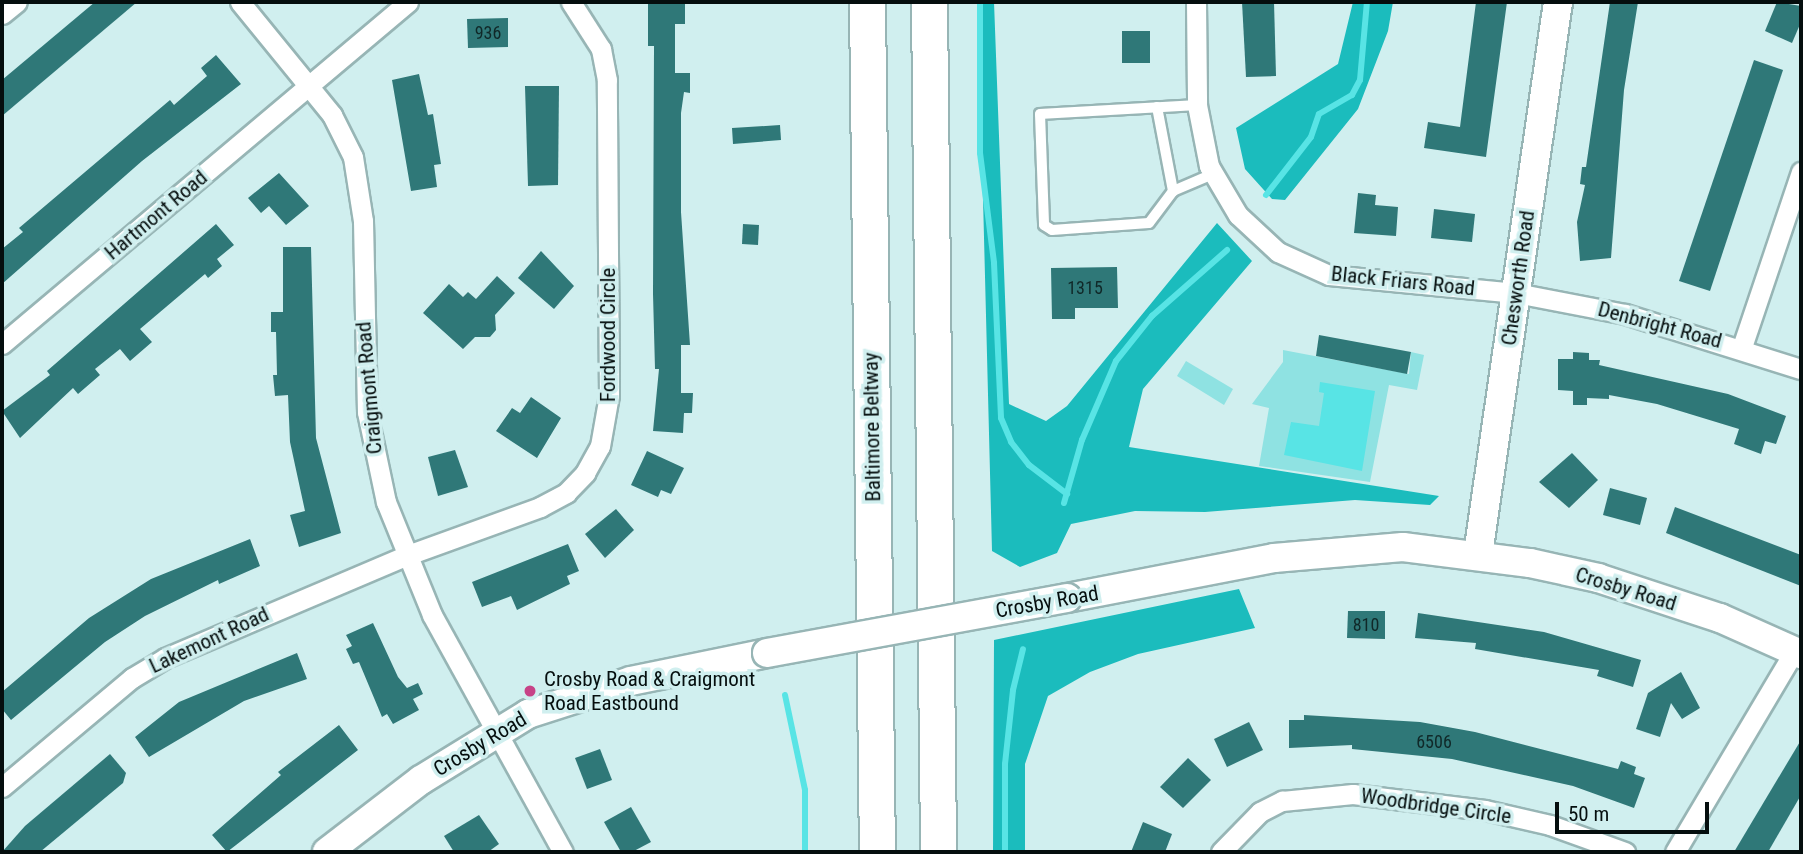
<!DOCTYPE html>
<html>
<head>
<meta charset="utf-8">
<style>
	body { margin:0 }
	#map { position:relative; width:1803px; height:854px; overflow:hidden; background:#d0efef; font-family:"Roboto Condensed",sans-serif }
	div>[style] { position:absolute }
	.green>* { inset:0; background:#8fe2e2 }
	.forest>* { inset:0; background:#1bbcbd }
	.water>* { inset:0; background:#58e4e5 }
	.stream>* { height:6px; margin:-3px; padding:0 3px; transform-origin:3px; border-radius:3px; background:#58e4e5 }
	.building>* { inset:0; background:#2f7878 }
	.roads { filter:drop-shadow(2px 0 #97b5b5) drop-shadow(-2px 0 #97b5b5) drop-shadow(0 2px #97b5b5) drop-shadow(0 -2px #97b5b5) }
	.lane>* { height:10px; margin:-5px; padding:0 5px; transform-origin:5px; border-radius:5px; background:#fff }
	.street>* { height:19px; margin:-9.5px; padding:0 9.5px; transform-origin:9.5px; border-radius:9.5px; background:#fff }
	.secondary>* { height:28px; margin:-14px; padding:0 14px; transform-origin:14px; border-radius:14px; background:#fff }
	.highway>* { height:35px; margin:-17.5px; padding:0 17.5px; transform-origin:17.5px; border-radius:17.5px; background:#fff }
	.bridges { filter:drop-shadow(2px 0 #97b5b5) drop-shadow(-2px 0 #97b5b5) drop-shadow(0 2px #97b5b5) drop-shadow(0 -2px #97b5b5) }
	.secondary-bridge>* { height:28px; margin:-14px; padding:0 14px; transform-origin:14px; border-radius:14px; background:#fff }
	.dots>* { width:19px; height:19px; translate:-50% -50%; box-sizing:border-box; border:4px solid #d0efef; border-radius:50% }
	span { translate:-50% -50%; white-space:nowrap; text-align:center; line-height:1.15; -webkit-text-stroke:7px #d0efef; paint-order:stroke }
	.number-label { font-size:18px; color:#102828 }
	.number-label span { -webkit-text-stroke-width:0 }
	.street-label { font-size:21px; color:#050e0e }
	.poi-label { font-size:21px; color:#050e0e }
	.left { translate:0 -50%; text-align:left }
	.frame { position:absolute; inset:0; border:4px solid #050e0e; pointer-events:none }
	.scale { position:absolute; left:1555px; top:802px; width:154px; height:32px; box-sizing:border-box; border:4px solid #050e0e; border-top:0; padding-left:9px; font-size:21px; line-height:24px; white-space:nowrap; color:#050e0e; -webkit-text-stroke:5px #d0efef; paint-order:stroke }
</style>
</head>
<body>
<div id="map">
	<div class="green">
		<div style="clip-path:polygon(1283px 350px,1409px 374px,1411px 352px,1424px 355px,1417px 390px,1389px 385px,1370px 482px,1259px 466px,1269px 408px,1252px 404px,1283px 362px)"></div>
		<div style="clip-path:polygon(1186px 361px,1233px 389px,1224px 405px,1177px 376px)"></div>
	</div>
	<div class="forest">
		<div style="clip-path:polygon(978px 2px,994px 2px,1009px 404px,1046px 421px,1067px 406px,1217px 223px,1252px 261px,1143px 389px,1129px 447px,1439px 496px,1430px 505px,1355px 500px,1205px 512px,1135px 511px,1071px 524px,1057px 553px,1020px 567px,992px 551px)"></div>
		<div style="clip-path:polygon(1353px 2px,1393px 2px,1388px 31px,1358px 109px,1285px 200px,1272px 199px,1245px 169px,1236px 128px,1338px 64px)"></div>
		<div style="clip-path:polygon(1239px 589px,1255px 628px,1138px 654px,1090px 672px,1048px 696px,1025px 764px,1025px 852px,993px 852px,994px 640px)"></div>
	</div>
	<div class="water">
		<div style="clip-path:polygon(1320px 382px,1375px 391px,1362px 471px,1284px 455px,1291px 422px,1319px 426px,1324px 393px,1319px 392px)"></div>
	</div>
	<div class="stream">
		<div style="left:980px;top:2px;width:151px;rotate:90deg"></div>
		<div style="left:980px;top:153px;width:111px;rotate:82.7deg"></div>
		<div style="left:994px;top:263px;width:155px;rotate:87.4deg"></div>
		<div style="left:1001px;top:418px;width:26px;rotate:67deg"></div>
		<div style="left:1011px;top:442px;width:29px;rotate:52deg"></div>
		<div style="left:1029px;top:465px;width:48px;rotate:37.3deg"></div>
		<div style="left:1266px;top:195px;width:73px;rotate:-52.2deg"></div>
		<div style="left:1311px;top:137px;width:24px;rotate:-71deg"></div>
		<div style="left:1319px;top:114px;width:38px;rotate:-30deg"></div>
		<div style="left:1352px;top:95px;width:17px;rotate:-62deg"></div>
		<div style="left:1360px;top:80px;width:78px;rotate:-84.9deg"></div>
		<div style="left:1064px;top:503px;width:66px;rotate:-74.1deg"></div>
		<div style="left:1082px;top:440px;width:86px;rotate:-66.7deg"></div>
		<div style="left:1116px;top:361px;width:58px;rotate:-51.3deg"></div>
		<div style="left:1152px;top:316px;width:100px;rotate:-41.3deg"></div>
		<div style="left:785px;top:695px;width:97px;rotate:78.1deg"></div>
		<div style="left:805px;top:790px;width:62px;rotate:90deg"></div>
		<div style="left:1005px;top:852px;width:88px;rotate:-90deg"></div>
		<div style="left:1005px;top:764px;width:74px;rotate:-83.8deg"></div>
		<div style="left:1013px;top:690px;width:42px;rotate:-76.3deg"></div>
	</div>
	<div class="building">
		<div style="clip-path:polygon(95px 2px,137px 2px,2px 116px,2px 80px)"></div>
		<div style="clip-path:polygon(685px 2px,685px 24px,675px 24px,675px 73px,690px 73px,690px 93px,684px 92px,681px 113px,681px 212px,690px 345px,681px 345px,681px 393px,693px 393px,692px 413px,684px 413px,683px 433px,653px 431px,659px 369px,655px 369px,653px 294px,654px 46px,648px 46px,648px 4px)"></div>
		<div style="clip-path:polygon(1242px 2px,1274px 2px,1276px 76px,1246px 77px)"></div>
		<div style="clip-path:polygon(1476px 2px,1507px 2px,1486px 157px,1424px 148px,1428px 122px,1460px 127px)"></div>
		<div style="clip-path:polygon(1610px 2px,1638px 2px,1624px 90px,1611px 258px,1580px 261px,1577px 222px,1585px 185px,1580px 184px,1582px 167px,1586px 167px)"></div>
		<div style="clip-path:polygon(1777px 2px,1801px 6px,1801px 22px,1792px 43px,1765px 31px)"></div>
		<div style="clip-path:polygon(508px 18px,508px 47px,468px 48px,467px 19px)"></div>
		<div style="clip-path:polygon(1122px 31px,1150px 31px,1150px 63px,1122px 63px)"></div>
		<div style="clip-path:polygon(216px 55px,241px 84px,142px 161px,2px 284px,2px 249px,23px 232px,19px 228px,170px 100px,174px 105px,207px 76px,201px 68px)"></div>
		<div style="clip-path:polygon(1754px 60px,1783px 70px,1710px 291px,1679px 281px)"></div>
		<div style="clip-path:polygon(419px 74px,428px 115px,433px 114px,441px 164px,434px 165px,437px 187px,411px 191px,392px 80px)"></div>
		<div style="clip-path:polygon(525px 86px,559px 86px,558px 185px,528px 186px)"></div>
		<div style="clip-path:polygon(780px 125px,781px 140px,733px 144px,732px 128px)"></div>
		<div style="clip-path:polygon(279px 173px,309px 206px,286px 225px,269px 206px,261px 213px,248px 198px)"></div>
		<div style="clip-path:polygon(1358px 193px,1376px 195px,1375px 205px,1398px 207px,1396px 236px,1354px 233px)"></div>
		<div style="clip-path:polygon(1434px 209px,1475px 214px,1472px 242px,1431px 238px)"></div>
		<div style="clip-path:polygon(216px 224px,234px 245px,217px 259px,222px 266px,208px 278px,205px 274px,140px 329px,152px 342px,130px 361px,120px 349px,95px 369px,100px 375px,78px 394px,73px 388px,20px 438px,2px 411px,50px 375px,47px 371px)"></div>
		<div style="clip-path:polygon(743px 224px,759px 225px,758px 245px,742px 244px)"></div>
		<div style="clip-path:polygon(283px 247px,311px 247px,316px 438px,341px 533px,299px 547px,290px 515px,305px 511px,290px 442px,288px 395px,275px 396px,273px 375px,277px 375px,276px 332px,271px 332px,271px 312px,283px 312px)"></div>
		<div style="clip-path:polygon(541px 251px,574px 286px,554px 309px,518px 278px)"></div>
		<div style="clip-path:polygon(1117px 267px,1118px 308px,1075px 308px,1075px 319px,1052px 319px,1051px 268px)"></div>
		<div style="clip-path:polygon(497px 276px,515px 293px,495px 315px,496px 330px,490px 337px,475px 337px,463px 349px,423px 313px,449px 284px,463px 297px,468px 292px,476px 299px)"></div>
		<div style="clip-path:polygon(1319px 335px,1411px 352px,1407px 374px,1316px 356px)"></div>
		<div style="clip-path:polygon(1573px 352px,1589px 353px,1589px 360px,1600px 360px,1599px 365px,1728px 394px,1786px 416px,1776px 444px,1765px 441px,1761px 454px,1734px 444px,1739px 429px,1657px 404px,1609px 395px,1609px 399px,1587px 398px,1587px 405px,1573px 405px,1573px 391px,1558px 390px,1558px 359px,1573px 359px)"></div>
		<div style="clip-path:polygon(531px 397px,561px 418px,537px 458px,496px 431px,512px 408px,520px 413px)"></div>
		<div style="clip-path:polygon(455px 450px,468px 487px,438px 496px,428px 457px)"></div>
		<div style="clip-path:polygon(647px 451px,684px 468px,671px 494px,661px 490px,658px 497px,631px 485px)"></div>
		<div style="clip-path:polygon(1572px 453px,1598px 480px,1569px 508px,1539px 482px)"></div>
		<div style="clip-path:polygon(1610px 488px,1647px 498px,1640px 525px,1603px 515px)"></div>
		<div style="clip-path:polygon(1675px 507px,1801px 555px,1801px 586px,1666px 533px)"></div>
		<div style="clip-path:polygon(616px 509px,634px 530px,605px 558px,585px 534px)"></div>
		<div style="clip-path:polygon(250px 539px,260px 566px,219px 584px,218px 580px,145px 616px,105px 642px,11px 720px,2px 709px,2px 692px,89px 618px,151px 579px)"></div>
		<div style="clip-path:polygon(568px 544px,579px 571px,567px 576px,570px 584px,517px 610px,511px 596px,482px 607px,472px 582px)"></div>
		<div style="clip-path:polygon(1348px 611px,1385px 611px,1385px 639px,1347px 638px)"></div>
		<div style="clip-path:polygon(1418px 613px,1544px 632px,1641px 660px,1633px 687px,1597px 676px,1599px 670px,1475px 649px,1476px 643px,1415px 638px)"></div>
		<div style="clip-path:polygon(373px 623px,398px 677px,407px 688px,418px 683px,423px 694px,413px 699px,419px 710px,393px 724px,387px 714px,382px 717px,359px 662px,353px 664px,346px 649px,352px 646px,346px 635px)"></div>
		<div style="clip-path:polygon(297px 653px,307px 679px,244px 701px,149px 757px,135px 737px,179px 702px)"></div>
		<div style="clip-path:polygon(1681px 672px,1700px 708px,1682px 719px,1671px 703px,1660px 737px,1636px 729px,1648px 693px)"></div>
		<div style="clip-path:polygon(1304px 715px,1420px 722px,1475px 732px,1618px 769px,1621px 761px,1636px 767px,1634px 774px,1645px 778px,1634px 808px,1573px 786px,1452px 759px,1352px 749px,1352px 745px,1289px 748px,1289px 720px,1304px 720px)"></div>
		<div style="clip-path:polygon(1249px 722px,1263px 750px,1227px 767px,1214px 739px)"></div>
		<div style="clip-path:polygon(339px 725px,358px 750px,227px 852px,212px 835px,281px 775px,278px 772px)"></div>
		<div style="clip-path:polygon(1801px 740px,1801px 795px,1768px 852px,1734px 852px)"></div>
		<div style="clip-path:polygon(600px 749px,612px 780px,587px 789px,575px 758px)"></div>
		<div style="clip-path:polygon(110px 754px,126px 773px,123px 783px,40px 852px,2px 852px,25px 826px)"></div>
		<div style="clip-path:polygon(1188px 758px,1211px 780px,1183px 808px,1160px 787px)"></div>
		<div style="clip-path:polygon(631px 807px,651px 842px,632px 852px,621px 852px,604px 822px)"></div>
		<div style="clip-path:polygon(479px 815px,499px 844px,488px 852px,454px 852px,444px 836px)"></div>
		<div style="clip-path:polygon(1143px 822px,1172px 834px,1165px 852px,1131px 852px)"></div>
	</div>
	<div class="roads">
		<div class="lane">
			<div style="left:1197px;top:105px;width:157px;rotate:176.7deg"></div>
			<div style="left:1040px;top:114px;width:111px;rotate:87.9deg"></div>
			<div style="left:1044px;top:225px;width:9px;rotate:32deg"></div>
			<div style="left:1052px;top:230px;width:97px;rotate:-4.1deg"></div>
			<div style="left:1149px;top:223px;width:40px;rotate:-53deg"></div>
			<div style="left:1173px;top:191px;width:43px;rotate:-23deg"></div>
			<div style="left:1157px;top:107px;width:86px;rotate:79.2deg"></div>
		</div>
		<div class="street">
			<div style="left:240px;top:2px;width:146px;rotate:50.8deg"></div>
			<div style="left:332px;top:115px;width:47px;rotate:63.4deg"></div>
			<div style="left:353px;top:157px;width:65px;rotate:81.1deg"></div>
			<div style="left:363px;top:221px;width:191px;rotate:88.8deg"></div>
			<div style="left:367px;top:412px;width:92px;rotate:78.1deg"></div>
			<div style="left:386px;top:502px;width:122px;rotate:67.8deg"></div>
			<div style="left:432px;top:615px;width:271px;rotate:61.1deg"></div>
			<div style="left:1196px;top:2px;width:103px;rotate:89.4deg"></div>
			<div style="left:1197px;top:105px;width:62px;rotate:78.9deg"></div>
			<div style="left:1209px;top:166px;width:57px;rotate:59.4deg"></div>
			<div style="left:1238px;top:215px;width:54px;rotate:42.8deg"></div>
			<div style="left:1278px;top:252px;width:56px;rotate:24.3deg"></div>
			<div style="left:1329px;top:275px;width:188px;rotate:5.5deg"></div>
			<div style="left:1516px;top:293px;width:111px;rotate:10.9deg"></div>
			<div style="left:1625px;top:314px;width:184px;rotate:17.4deg"></div>
			<div style="left:2px;top:14px;width:19px;rotate:-39deg"></div>
			<div style="left:2px;top:344px;width:531px;rotate:-40.11deg"></div>
			<div style="left:1742px;top:347px;width:185px;rotate:-71.4deg"></div>
			<div style="left:2px;top:787px;width:170px;rotate:-40deg"></div>
			<div style="left:132px;top:678px;width:39px;rotate:-31deg"></div>
			<div style="left:165px;top:658px;width:261px;rotate:-23deg"></div>
			<div style="left:405px;top:556px;width:144px;rotate:-19.9deg"></div>
			<div style="left:540px;top:507px;width:30px;rotate:-28deg"></div>
			<div style="left:566px;top:493px;width:28px;rotate:-46deg"></div>
			<div style="left:585px;top:473px;width:31px;rotate:-61deg"></div>
			<div style="left:600px;top:446px;width:52px;rotate:-80deg"></div>
			<div style="left:609px;top:395px;width:315px;rotate:-90.4deg"></div>
			<div style="left:607px;top:80px;width:32px;rotate:-101deg"></div>
			<div style="left:601px;top:49px;width:56px;rotate:-122.6deg"></div>
			<div style="left:1221px;top:852px;width:56px;rotate:-45.7deg"></div>
			<div style="left:1260px;top:812px;width:25px;rotate:-27deg"></div>
			<div style="left:1282px;top:801px;width:71px;rotate:-5.6deg"></div>
			<div style="left:1353px;top:794px;width:133px;rotate:6.9deg"></div>
			<div style="left:1485px;top:810px;width:67px;rotate:13deg"></div>
			<div style="left:1550px;top:825px;width:80px;rotate:19.8deg"></div>
			<div style="left:1675px;top:852px;width:235px;rotate:-59.3deg"></div>
		</div>
		<div class="secondary">
			<div style="left:1478px;top:554px;width:558px;rotate:-81.75deg"></div>
			<div style="left:1067px;top:598px;width:211px;rotate:-10.9deg"></div>
			<div style="left:1274px;top:558px;width:129px;rotate:-4.9deg"></div>
			<div style="left:1403px;top:547px;width:128px;rotate:7.2deg"></div>
			<div style="left:1530px;top:563px;width:70px;rotate:12.4deg"></div>
			<div style="left:1598px;top:578px;width:128px;rotate:18.2deg"></div>
			<div style="left:1720px;top:618px;width:89px;rotate:24deg"></div>
			<div style="left:327px;top:852px;width:118px;rotate:-37.5deg"></div>
			<div style="left:421px;top:780px;width:126px;rotate:-31.7deg"></div>
			<div style="left:528px;top:714px;width:108px;rotate:-17.8deg"></div>
			<div style="left:631px;top:681px;width:139px;rotate:-11.6deg"></div>
		</div>
		<div class="highway">
			<div style="left:867px;top:2px;width:850px;rotate:89.33deg"></div>
			<div style="left:929px;top:2px;width:850px;rotate:89.39deg"></div>
		</div>
	</div>
	<div class="bridges">
		<div class="secondary-bridge">
			<div style="left:767px;top:653px;width:305px;rotate:-10.4deg"></div>
		</div>
	</div>
	<div class="dots">
		<div style="left:530px;top:691px;background:#c74387"></div>
	</div>
	<div class="number-label">
		<span style="left:488px;top:33px">936</span>
		<span style="left:1085px;top:288px">1315</span>
		<span style="left:1366px;top:625px">810</span>
		<span style="left:1434px;top:742px">6506</span>
	</div>
	<div class="street-label">
		<span style="left:156px;top:215px;rotate:-40deg">Hartmont Road</span>
		<span style="left:1518px;top:278px;rotate:-82deg">Chesworth Road</span>
		<span style="left:1403px;top:281px;rotate:6deg">Black Friars Road</span>
		<span style="left:1660px;top:325px;rotate:15deg">Denbright Road</span>
		<span style="left:608px;top:335px;rotate:-90deg">Fordwood Circle</span>
		<span style="left:369px;top:388px;rotate:-95deg">Craigmont Road</span>
		<span style="left:872px;top:427px;rotate:-91deg">Baltimore Beltway</span>
		<span style="left:1626px;top:589px;rotate:17deg">Crosby Road</span>
		<span style="left:1047px;top:602px;rotate:-10deg">Crosby Road</span>
		<span style="left:209px;top:640px;rotate:-25deg">Lakemont Road</span>
		<span style="left:480px;top:744px;rotate:-31deg">Crosby Road</span>
		<span style="left:1436px;top:806px;rotate:8deg">Woodbridge Circle</span>
	</div>
	<div class="poi-label">
		<span class="left" style="left:544px;top:691px">Crosby Road &amp; Craigmont<br>Road Eastbound</span>
	</div>
	<div class="frame"></div>
	<div class="scale">50 m</div>
</div>
</body>
</html>
